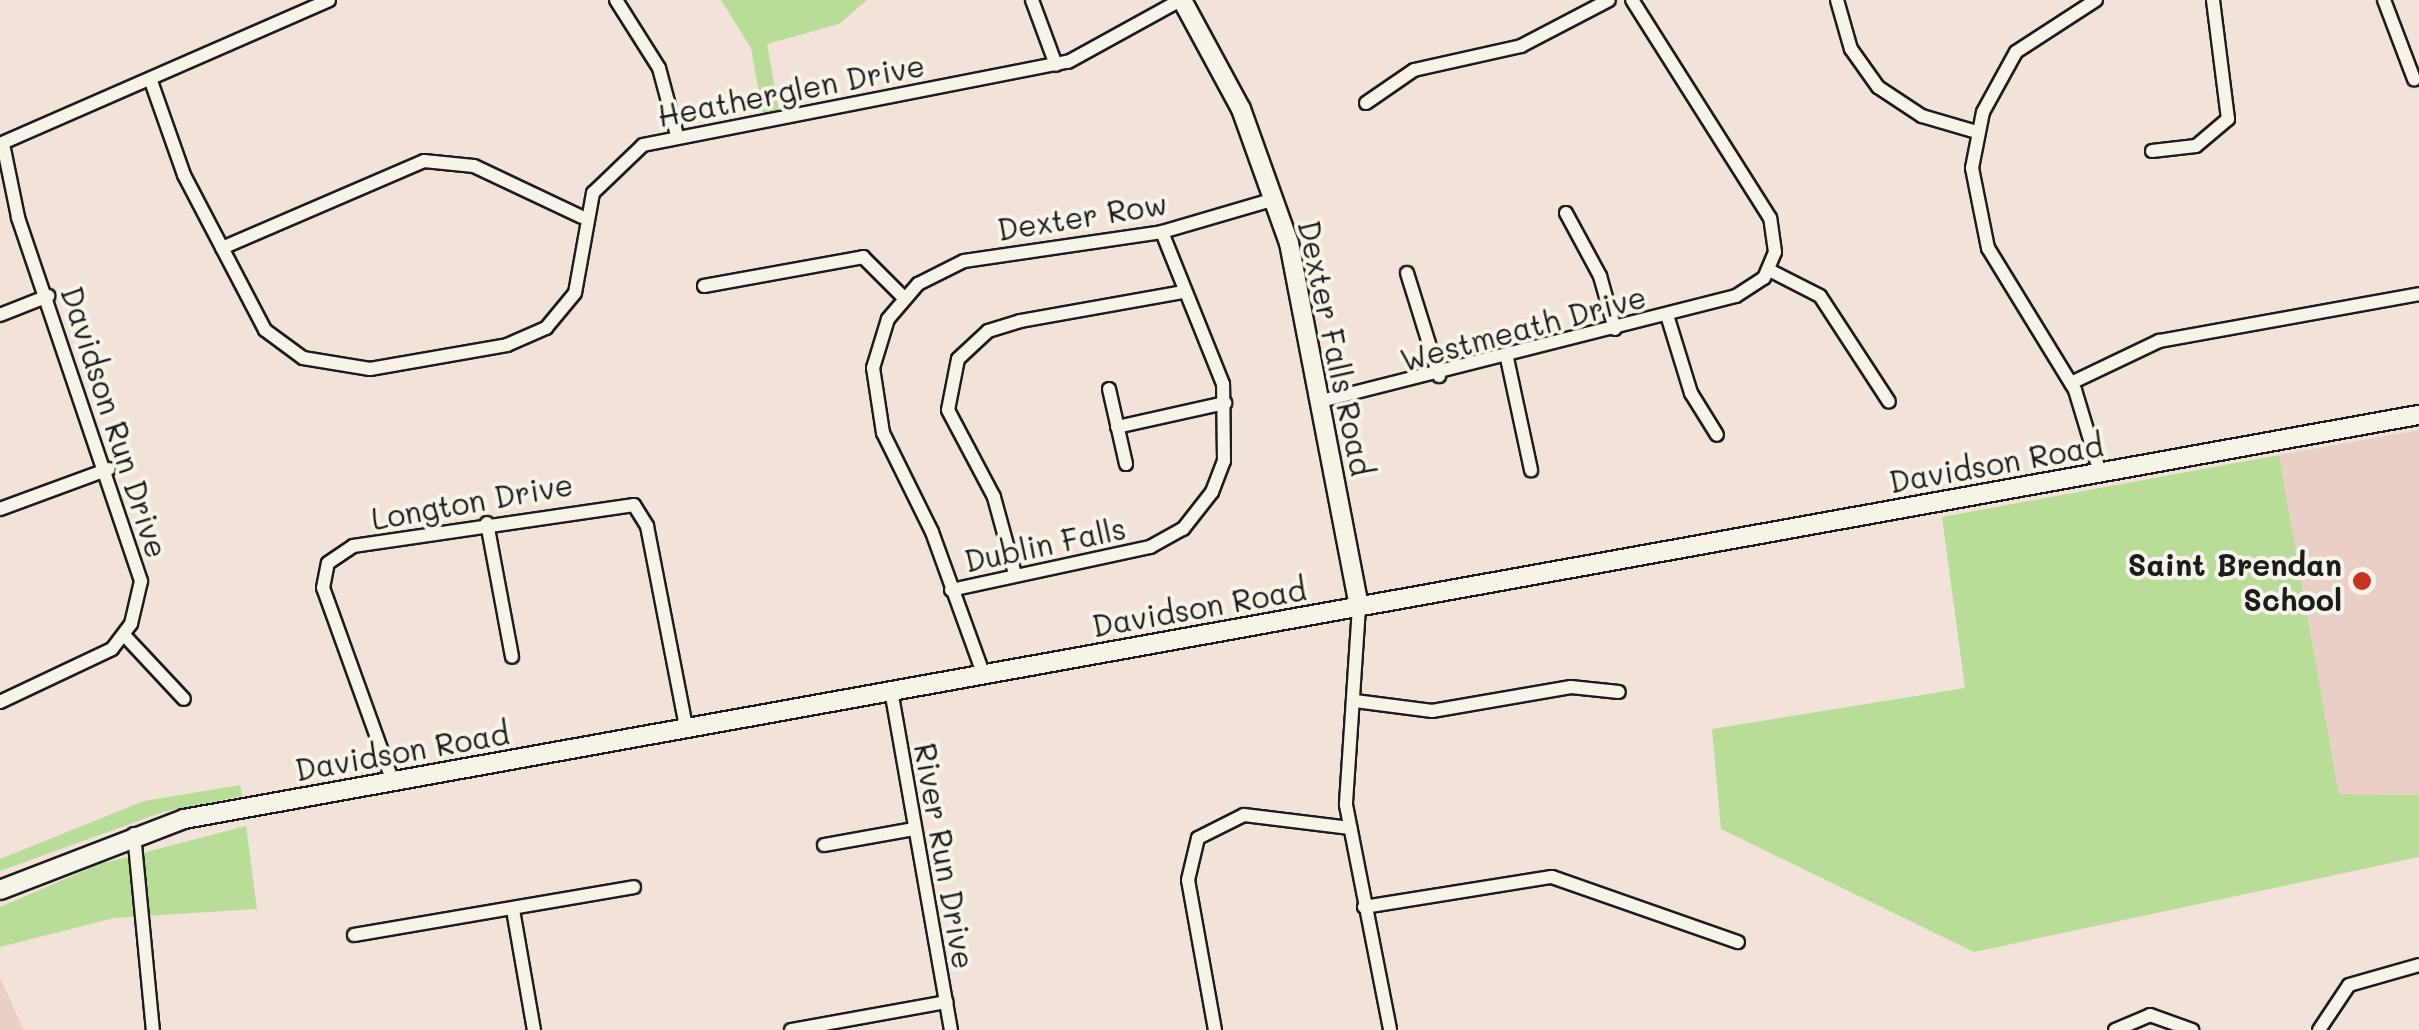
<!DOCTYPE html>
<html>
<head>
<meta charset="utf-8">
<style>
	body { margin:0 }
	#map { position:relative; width:2419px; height:1030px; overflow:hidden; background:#f1e3d9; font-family:Mali,sans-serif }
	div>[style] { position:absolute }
	.built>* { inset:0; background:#eacfc7 }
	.green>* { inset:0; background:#b8dd97 }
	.roads { filter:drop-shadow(2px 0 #1c1c1c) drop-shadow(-2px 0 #1c1c1c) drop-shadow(0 2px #1c1c1c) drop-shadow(0 -2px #1c1c1c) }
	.minor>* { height:12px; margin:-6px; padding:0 6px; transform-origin:6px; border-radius:6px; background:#f7f3e8 }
	.tertiary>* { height:18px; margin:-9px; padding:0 9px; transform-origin:9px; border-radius:9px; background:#f7f3e8 }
	.secondary>* { height:18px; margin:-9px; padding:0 9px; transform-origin:9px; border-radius:9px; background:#f7f3e8 }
	.dots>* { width:28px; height:28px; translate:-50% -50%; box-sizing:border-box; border:5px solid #f7f3e8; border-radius:50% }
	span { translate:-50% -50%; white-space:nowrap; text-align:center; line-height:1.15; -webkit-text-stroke:8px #f7f3e8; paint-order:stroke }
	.street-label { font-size:30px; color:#1c1c1c }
	.poi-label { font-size:30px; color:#1c1c1c; font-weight:700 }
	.right { translate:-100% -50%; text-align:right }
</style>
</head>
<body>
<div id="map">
	<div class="built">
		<div style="clip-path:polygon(2419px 430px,2419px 795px,2339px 794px,2279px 455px)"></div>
		<div style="clip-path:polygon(0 978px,24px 1030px,0 1030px)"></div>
	</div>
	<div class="green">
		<div style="clip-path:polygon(721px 0,867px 0,839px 24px,767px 44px,779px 111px,763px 114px,751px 48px)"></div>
		<div style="clip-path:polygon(2279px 455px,2339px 794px,2419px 795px,2419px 857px,1974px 952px,1721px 829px,1712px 729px,1965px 688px,1942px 517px)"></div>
		<div style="clip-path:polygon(240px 785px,242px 796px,163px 812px,0 871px,0 859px,144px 801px)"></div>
		<div style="clip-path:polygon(246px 826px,257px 909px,114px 918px,0 947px,0 907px,100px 864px)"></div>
	</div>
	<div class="roads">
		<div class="minor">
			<div style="left:616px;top:0;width:80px;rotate:57.7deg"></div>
			<div style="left:659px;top:68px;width:69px;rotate:75deg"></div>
			<div style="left:1032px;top:0;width:69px;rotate:69.7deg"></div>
			<div style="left:1837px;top:0;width:51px;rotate:74.1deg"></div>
			<div style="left:1851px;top:49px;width:47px;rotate:54.6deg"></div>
			<div style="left:1878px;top:87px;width:53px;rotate:33.4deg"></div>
			<div style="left:1922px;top:116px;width:57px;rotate:16.2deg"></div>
			<div style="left:2096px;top:0;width:95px;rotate:147deg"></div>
			<div style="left:2016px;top:52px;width:68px;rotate:118.8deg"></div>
			<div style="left:1983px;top:112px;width:57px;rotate:101.1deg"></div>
			<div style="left:1972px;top:168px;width:82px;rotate:78.7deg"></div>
			<div style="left:1988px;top:248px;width:167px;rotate:58.5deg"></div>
			<div style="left:2075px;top:390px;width:87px;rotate:73.2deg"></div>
			<div style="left:2384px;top:0;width:85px;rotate:69.2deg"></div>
			<div style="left:152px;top:84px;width:96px;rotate:70.6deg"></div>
			<div style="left:184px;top:175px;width:175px;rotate:62.4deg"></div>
			<div style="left:265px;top:330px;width:47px;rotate:36.4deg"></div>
			<div style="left:303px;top:358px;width:68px;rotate:9.3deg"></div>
			<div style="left:370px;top:369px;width:139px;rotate:-9.9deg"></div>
			<div style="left:507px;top:345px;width:43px;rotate:-23.6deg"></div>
			<div style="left:546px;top:328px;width:45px;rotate:-50.4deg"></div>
			<div style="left:575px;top:293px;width:102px;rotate:-79.8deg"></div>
			<div style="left:593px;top:193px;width:69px;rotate:-43.8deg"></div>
			<div style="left:643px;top:145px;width:433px;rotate:-11.1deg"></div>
			<div style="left:1068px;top:62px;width:129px;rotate:-28.8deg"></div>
			<div style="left:1366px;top:103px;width:58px;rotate:-34.5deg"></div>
			<div style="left:1414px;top:70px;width:110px;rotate:-12.6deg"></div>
			<div style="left:1521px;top:46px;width:99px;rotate:-27.6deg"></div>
			<div style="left:0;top:144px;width:359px;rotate:-23.6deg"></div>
			<div style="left:2152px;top:151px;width:44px;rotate:-6.5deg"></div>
			<div style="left:2196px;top:146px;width:42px;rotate:-40.2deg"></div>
			<div style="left:2228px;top:119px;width:120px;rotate:-97.2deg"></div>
			<div style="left:1566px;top:213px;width:72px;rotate:61.6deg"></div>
			<div style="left:1600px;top:276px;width:55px;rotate:74.2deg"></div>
			<div style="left:222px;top:248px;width:220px;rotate:-23.3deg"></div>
			<div style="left:424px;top:161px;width:50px;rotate:5.7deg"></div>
			<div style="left:474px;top:166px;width:119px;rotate:25.3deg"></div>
			<div style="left:1769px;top:270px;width:57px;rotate:27deg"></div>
			<div style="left:1820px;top:296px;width:126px;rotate:56.9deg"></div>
			<div style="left:1407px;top:273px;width:108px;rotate:72.7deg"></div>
			<div style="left:704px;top:286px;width:162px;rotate:-10.3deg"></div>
			<div style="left:863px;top:257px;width:57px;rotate:45deg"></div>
			<div style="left:0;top:315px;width:52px;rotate:-21.6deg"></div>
			<div style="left:1667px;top:315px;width:82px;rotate:72.9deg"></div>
			<div style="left:1691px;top:393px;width:49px;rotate:58.2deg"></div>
			<div style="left:1507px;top:358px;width:115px;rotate:77.9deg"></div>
			<div style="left:2071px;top:383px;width:98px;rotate:-25.5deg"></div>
			<div style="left:2159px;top:341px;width:264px;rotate:-10.2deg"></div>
			<div style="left:1109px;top:389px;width:77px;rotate:77.2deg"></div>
			<div style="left:1321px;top:401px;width:428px;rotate:-14.2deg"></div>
			<div style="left:1736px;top:296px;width:33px;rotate:-33deg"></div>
			<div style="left:1764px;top:278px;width:28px;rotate:-67deg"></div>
			<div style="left:1775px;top:252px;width:34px;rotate:-98deg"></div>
			<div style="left:1770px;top:218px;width:258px;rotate:-122.3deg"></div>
			<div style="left:1117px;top:427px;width:111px;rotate:-12.5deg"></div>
			<div style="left:0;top:509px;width:116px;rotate:-20.2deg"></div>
			<div style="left:487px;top:523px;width:136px;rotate:79.4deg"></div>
			<div style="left:1015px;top:574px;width:80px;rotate:-105.3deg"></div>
			<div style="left:994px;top:497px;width:98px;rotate:-117.9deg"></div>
			<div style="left:948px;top:410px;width:52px;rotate:-78.9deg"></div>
			<div style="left:958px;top:359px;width:41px;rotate:-43deg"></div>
			<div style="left:988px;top:331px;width:34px;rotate:-17deg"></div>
			<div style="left:1020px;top:321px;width:166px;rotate:-10.1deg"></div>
			<div style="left:951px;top:590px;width:204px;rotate:-12.2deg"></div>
			<div style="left:1150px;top:547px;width:38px;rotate:-29deg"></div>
			<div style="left:1183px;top:529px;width:47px;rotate:-51.9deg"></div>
			<div style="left:1212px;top:492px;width:33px;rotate:-69deg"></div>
			<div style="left:1224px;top:461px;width:77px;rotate:-90.7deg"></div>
			<div style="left:1223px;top:384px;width:164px;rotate:-111.9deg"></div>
			<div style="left:1359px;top:607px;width:198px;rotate:93.8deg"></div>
			<div style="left:1346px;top:805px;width:229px;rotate:78.9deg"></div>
			<div style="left:125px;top:636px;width:86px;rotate:46.9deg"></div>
			<div style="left:983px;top:673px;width:150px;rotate:-109.9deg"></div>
			<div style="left:932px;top:532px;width:110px;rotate:-116.3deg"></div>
			<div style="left:883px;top:433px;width:66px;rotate:-98.7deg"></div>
			<div style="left:873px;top:368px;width:51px;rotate:-73deg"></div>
			<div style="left:888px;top:319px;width:46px;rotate:-49.4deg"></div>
			<div style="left:918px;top:284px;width:51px;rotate:-26.6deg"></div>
			<div style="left:964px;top:261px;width:200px;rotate:-8.3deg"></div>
			<div style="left:1162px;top:232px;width:118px;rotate:-16.3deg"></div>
			<div style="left:891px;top:690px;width:345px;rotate:80deg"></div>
			<div style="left:1355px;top:701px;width:78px;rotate:7.4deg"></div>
			<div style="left:1432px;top:711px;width:141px;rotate:-9.8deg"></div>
			<div style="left:1571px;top:687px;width:48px;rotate:5.9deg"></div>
			<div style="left:0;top:702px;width:124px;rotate:-25.3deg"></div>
			<div style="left:112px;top:649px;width:31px;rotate:-53deg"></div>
			<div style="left:131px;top:624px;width:44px;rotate:-76.9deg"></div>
			<div style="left:141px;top:581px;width:384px;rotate:-108.7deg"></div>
			<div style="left:18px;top:217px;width:75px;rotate:-101.6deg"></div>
			<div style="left:393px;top:782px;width:206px;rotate:-109.8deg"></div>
			<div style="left:323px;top:588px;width:25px;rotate:-79deg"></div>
			<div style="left:328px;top:563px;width:30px;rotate:-34deg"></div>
			<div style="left:353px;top:546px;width:284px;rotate:-8.3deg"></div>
			<div style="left:634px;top:505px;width:25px;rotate:58deg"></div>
			<div style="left:647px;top:526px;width:205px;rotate:79deg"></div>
			<div style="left:134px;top:834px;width:197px;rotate:84.5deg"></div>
			<div style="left:824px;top:845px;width:91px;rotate:-10.1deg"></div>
			<div style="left:1364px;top:907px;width:190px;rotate:-9.1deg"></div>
			<div style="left:1552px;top:877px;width:197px;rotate:19.3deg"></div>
			<div style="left:513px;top:910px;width:122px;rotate:80.1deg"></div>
			<div style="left:354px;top:935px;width:284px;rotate:-9.7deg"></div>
			<div style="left:791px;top:1030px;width:158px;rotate:-10.2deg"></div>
			<div style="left:1215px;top:1030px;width:152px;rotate:-100.2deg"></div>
			<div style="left:1188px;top:880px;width:43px;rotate:-76.6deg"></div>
			<div style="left:1198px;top:838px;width:51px;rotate:-26.6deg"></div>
			<div style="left:1244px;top:815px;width:107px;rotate:7deg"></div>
			<div style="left:2115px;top:1030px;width:38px;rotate:-23deg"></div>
			<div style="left:2150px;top:1015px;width:45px;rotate:19.7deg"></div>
			<div style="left:2319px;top:1030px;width:54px;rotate:-56.3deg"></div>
			<div style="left:2349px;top:985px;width:73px;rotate:-15.9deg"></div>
		</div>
		<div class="tertiary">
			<div style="left:1182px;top:0;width:124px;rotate:61.6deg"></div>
			<div style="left:1241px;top:109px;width:142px;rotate:70.3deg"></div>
			<div style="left:1289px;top:243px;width:371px;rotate:79.1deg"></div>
		</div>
		<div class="secondary">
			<div style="left:0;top:890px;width:197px;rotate:-21.1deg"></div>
			<div style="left:184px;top:819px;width:2271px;rotate:-10.25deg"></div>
		</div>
	</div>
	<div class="dots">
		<div style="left:2362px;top:581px;background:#c8321e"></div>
	</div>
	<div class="street-label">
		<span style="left:791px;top:90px;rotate:-11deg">Heatherglen Drive</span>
		<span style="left:1082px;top:216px;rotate:-9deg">Dexter Row</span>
		<span style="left:1523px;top:328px;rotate:-15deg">Westmeath Drive</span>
		<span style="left:1336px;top:348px;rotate:78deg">Dexter Falls Road</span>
		<span style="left:115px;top:422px;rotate:72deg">Davidson Run Drive</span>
		<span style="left:1996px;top:463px;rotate:-10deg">Davidson Road</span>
		<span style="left:472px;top:501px;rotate:-10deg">Longton Drive</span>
		<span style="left:1045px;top:544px;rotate:-12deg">Dublin Falls</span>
		<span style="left:1199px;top:607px;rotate:-10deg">Davidson Road</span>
		<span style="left:402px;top:751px;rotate:-10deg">Davidson Road</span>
		<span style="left:945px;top:856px;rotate:80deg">River Run Drive</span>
	</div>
	<div class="poi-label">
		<span class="right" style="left:2342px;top:581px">Saint Brendan<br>School</span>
	</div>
</div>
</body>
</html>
